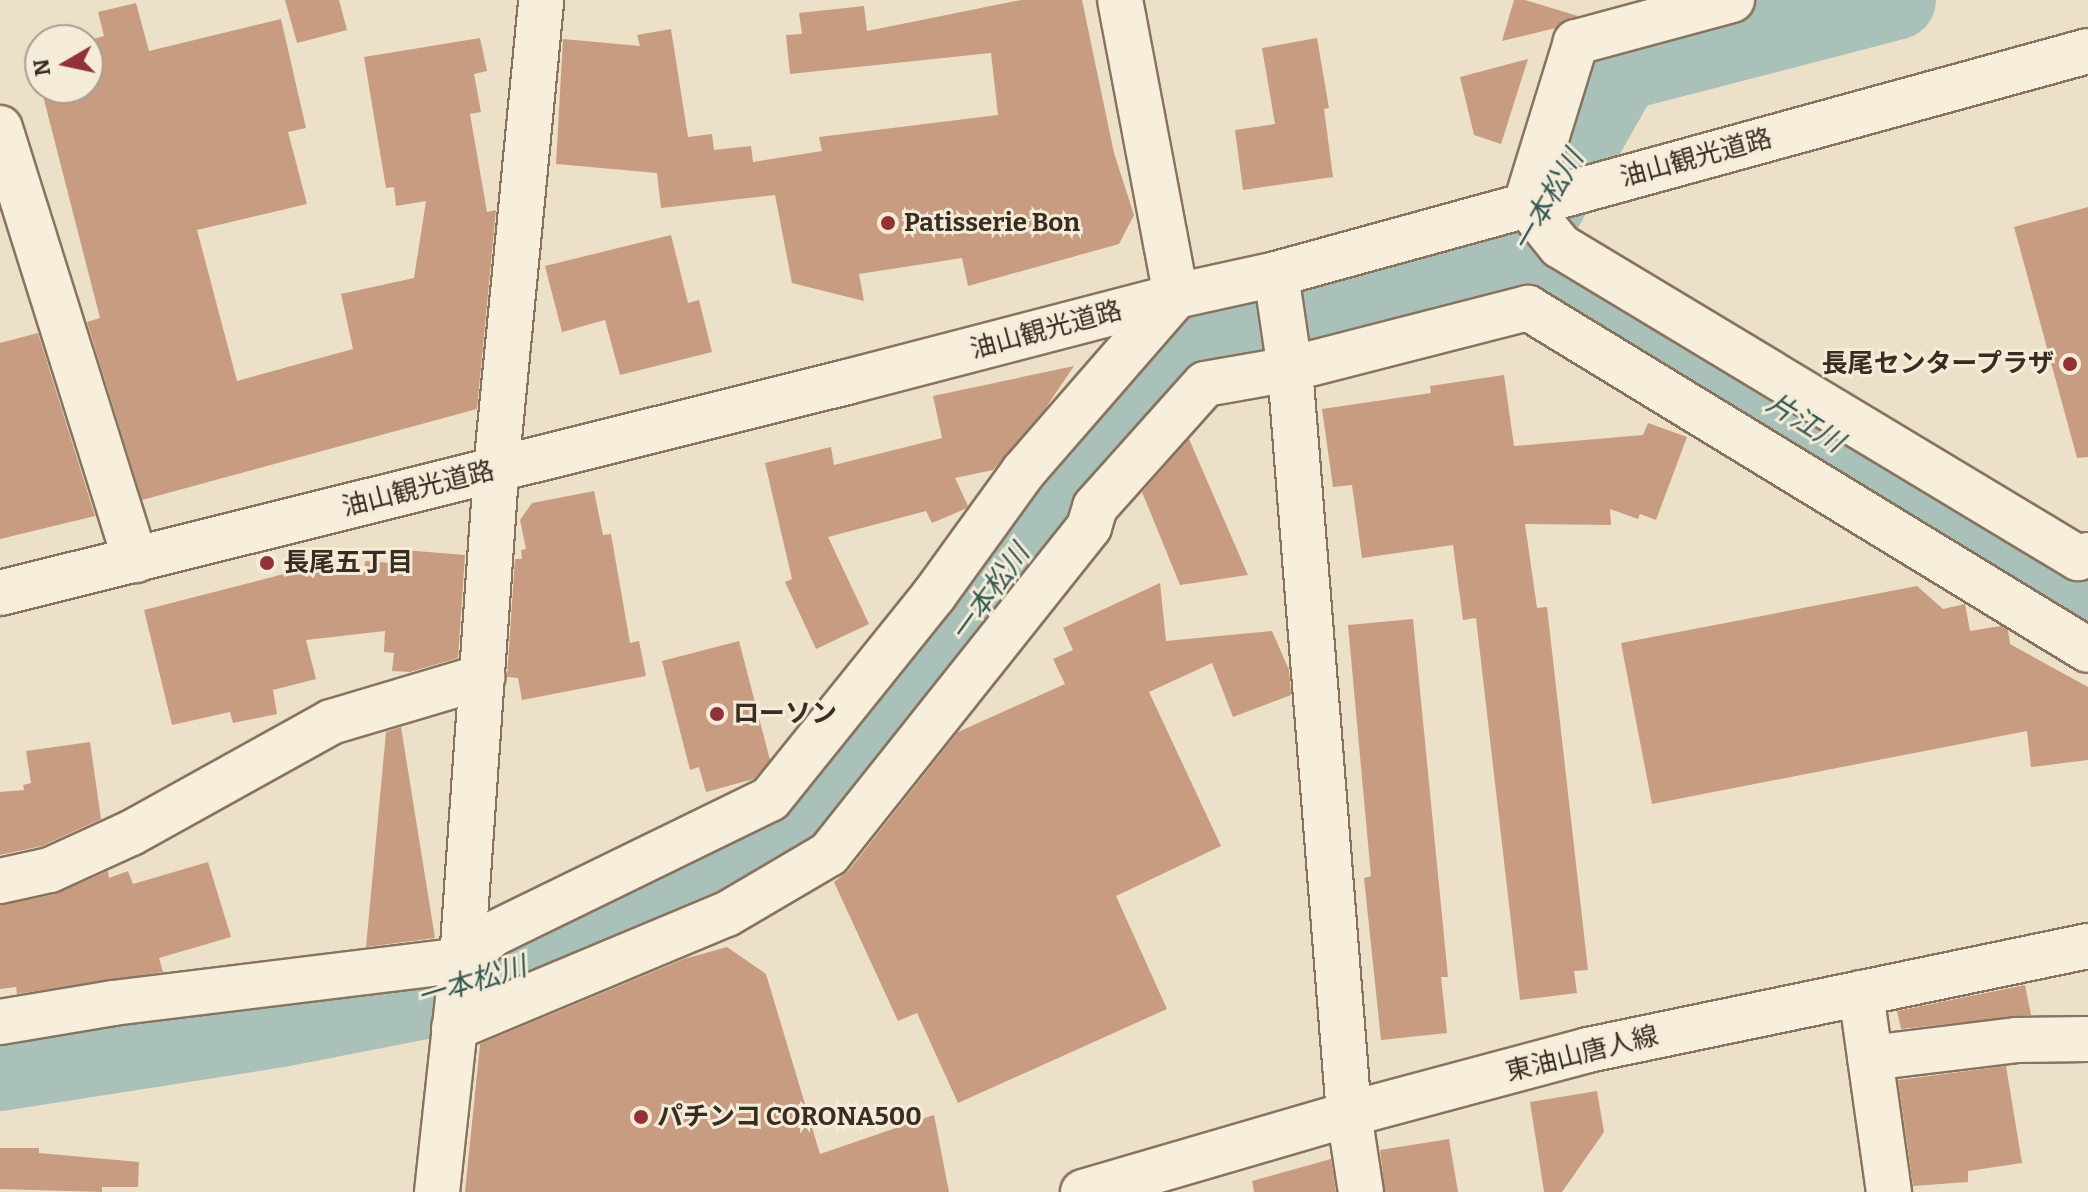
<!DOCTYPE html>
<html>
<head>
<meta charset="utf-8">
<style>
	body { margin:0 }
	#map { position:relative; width:2088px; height:1192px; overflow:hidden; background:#ece0c9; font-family:Bitter,"Noto Sans JP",serif }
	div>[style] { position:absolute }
	.river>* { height:80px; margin:-40px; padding:0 40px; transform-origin:40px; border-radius:40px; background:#a9c1b9 }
	.building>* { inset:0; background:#c89c81 }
	.roads { filter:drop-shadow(2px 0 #88735f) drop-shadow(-2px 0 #88735f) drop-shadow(0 2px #88735f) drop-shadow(0 -2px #88735f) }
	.minor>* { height:44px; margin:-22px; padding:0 22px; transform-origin:22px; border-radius:22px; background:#f7eedc }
	.tertiary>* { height:44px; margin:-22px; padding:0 22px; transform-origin:22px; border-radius:22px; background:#f7eedc }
	.secondary>* { height:44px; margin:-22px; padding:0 22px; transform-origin:22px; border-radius:22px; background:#f7eedc }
	.dots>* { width:22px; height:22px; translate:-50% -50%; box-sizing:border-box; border:4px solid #f4ebd8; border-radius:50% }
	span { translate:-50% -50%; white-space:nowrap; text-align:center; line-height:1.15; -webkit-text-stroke:6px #f4ebd8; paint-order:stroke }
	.street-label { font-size:26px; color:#392c21 }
	.poi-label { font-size:26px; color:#392c21; font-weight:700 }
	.left { translate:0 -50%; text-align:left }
	.right { translate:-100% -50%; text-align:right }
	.water-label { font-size:28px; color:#315854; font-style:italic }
	.north { position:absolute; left:24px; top:24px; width:80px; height:80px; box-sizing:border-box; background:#f4ebd8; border:2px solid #a99f8f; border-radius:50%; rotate:261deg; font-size:22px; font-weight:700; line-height:32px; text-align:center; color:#392c21 }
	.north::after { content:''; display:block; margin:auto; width:28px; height:36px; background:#933236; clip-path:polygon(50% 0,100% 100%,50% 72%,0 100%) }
</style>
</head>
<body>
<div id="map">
	<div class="river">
		<div style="left:1512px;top:263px;width:130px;rotate:22.2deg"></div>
		<div style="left:1632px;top:312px;width:540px;rotate:32.45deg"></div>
		<div style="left:0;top:1071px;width:284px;rotate:-8.9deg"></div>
		<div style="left:281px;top:1027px;width:146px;rotate:-11.1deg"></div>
		<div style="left:424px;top:999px;width:189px;rotate:-17.9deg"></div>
		<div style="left:604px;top:941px;width:233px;rotate:-26.8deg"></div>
		<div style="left:812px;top:836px;width:287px;rotate:-52.9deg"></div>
		<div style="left:985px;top:607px;width:225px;rotate:-55deg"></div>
		<div style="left:1114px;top:423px;width:88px;rotate:-44.1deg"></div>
		<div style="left:1177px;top:362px;width:67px;rotate:-20.1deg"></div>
		<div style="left:1240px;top:339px;width:282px;rotate:-15.6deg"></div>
		<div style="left:1512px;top:263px;width:221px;rotate:-60.4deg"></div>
		<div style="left:1621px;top:71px;width:284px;rotate:-14.5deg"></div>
	</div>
	<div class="building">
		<div style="clip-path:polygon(285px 0,339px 0,347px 30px,297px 43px)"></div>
		<div style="clip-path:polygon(1021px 0,1082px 0,1114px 153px,1134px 215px,1119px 244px,968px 286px,962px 258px,859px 274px,864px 301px,792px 283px,775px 195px,661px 208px,657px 173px,556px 164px,563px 39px,640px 46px,637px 35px,671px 29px,688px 137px,712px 134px,714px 150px,751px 146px,753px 162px,822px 151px,819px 137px,998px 115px,991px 53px,790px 74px,786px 35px,802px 34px,799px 13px,864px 6px,867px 31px)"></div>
		<div style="clip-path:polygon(1514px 0,1525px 0,1578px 16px,1556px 28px,1502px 41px)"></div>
		<div style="clip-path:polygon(136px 3px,149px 51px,281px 19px,306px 128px,288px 132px,307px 204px,197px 230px,237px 381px,353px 349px,341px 294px,414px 278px,426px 201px,396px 206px,394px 187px,386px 188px,364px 57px,480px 38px,487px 71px,474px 74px,481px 112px,470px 114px,487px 212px,496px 210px,477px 409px,142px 500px,87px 322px,100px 318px,41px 88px,88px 88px,88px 40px,104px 36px,98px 12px)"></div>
		<div style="clip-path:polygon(1317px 38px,1329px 108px,1324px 109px,1333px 177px,1243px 190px,1235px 130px,1275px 124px,1262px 48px)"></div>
		<div style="clip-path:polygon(1528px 59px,1501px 144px,1474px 135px,1460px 77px)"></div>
		<div style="clip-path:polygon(2088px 207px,2088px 457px,2077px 458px,2014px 227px)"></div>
		<div style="clip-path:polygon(671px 235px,688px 303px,699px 300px,712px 352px,620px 375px,605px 320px,562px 332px,545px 266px)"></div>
		<div style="clip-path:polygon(38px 333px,95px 516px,0 539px,0 343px)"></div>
		<div style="clip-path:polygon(1074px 366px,1045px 409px,993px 470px,955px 478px,968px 506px,965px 509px,932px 523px,926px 511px,828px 537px,869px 624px,816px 649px,785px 582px,792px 579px,765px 463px,831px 447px,834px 465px,942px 438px,933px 396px)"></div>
		<div style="clip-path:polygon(1504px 375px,1514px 446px,1643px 435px,1648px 423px,1687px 437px,1656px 520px,1640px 514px,1638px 519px,1610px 509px,1611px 525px,1525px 524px,1537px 608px,1547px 607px,1588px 970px,1574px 971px,1577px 993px,1520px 1000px,1476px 618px,1463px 620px,1453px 545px,1362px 558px,1352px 485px,1333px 487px,1322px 409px,1431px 393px,1430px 386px)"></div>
		<div style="clip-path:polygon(1189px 439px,1248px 575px,1180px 585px,1142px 492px)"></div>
		<div style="clip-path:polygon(594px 491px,603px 535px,611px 534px,630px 643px,639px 641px,646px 676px,522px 700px,518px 678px,507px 677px,515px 559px,522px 559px,521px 550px,526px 549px,520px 520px,532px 503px)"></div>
		<div style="clip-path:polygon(392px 549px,465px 555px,458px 658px,410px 672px,392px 671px,394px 653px,384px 652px,385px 631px,306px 640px,316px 679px,273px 690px,277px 714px,233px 723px,230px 712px,172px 725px,144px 610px,307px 568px,364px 573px,365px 561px,391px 563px)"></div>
		<div style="clip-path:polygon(1160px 583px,1166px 641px,1272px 631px,1289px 670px,1291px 695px,1233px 717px,1212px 663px,1149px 692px,1221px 846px,1116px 896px,1167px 1009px,958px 1103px,917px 1013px,898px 1021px,834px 882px,849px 870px,958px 732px,1065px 684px,1053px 659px,1073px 650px,1063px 628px)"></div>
		<div style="clip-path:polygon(1917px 586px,1943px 609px,1965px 604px,1970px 631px,2001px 626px,2008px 630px,2010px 644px,2088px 687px,2088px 760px,2031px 767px,2027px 731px,1652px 804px,1621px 643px)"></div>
		<div style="clip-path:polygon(1413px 619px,1448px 977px,1441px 977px,1447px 1033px,1381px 1040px,1364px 878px,1371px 876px,1348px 625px)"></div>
		<div style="clip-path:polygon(739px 641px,770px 760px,754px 779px,706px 792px,699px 767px,690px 770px,662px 661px)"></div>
		<div style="clip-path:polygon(401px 727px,435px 938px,366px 947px,386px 732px)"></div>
		<div style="clip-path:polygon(90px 742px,101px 819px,42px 846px,0 855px,0 792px,24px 790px,23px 785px,31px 783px,26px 751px)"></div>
		<div style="clip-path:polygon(208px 862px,231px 937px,159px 958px,163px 972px,17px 994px,16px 987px,0 989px,0 905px,56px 894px,108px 871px,109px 878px,128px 871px,133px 884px)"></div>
		<div style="clip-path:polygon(727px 947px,766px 974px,820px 1154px,934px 1115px,949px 1192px,465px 1192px,480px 1044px,684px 959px)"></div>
		<div style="clip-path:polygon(2025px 985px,2031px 1015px,1901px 1029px,1897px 1011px)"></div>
		<div style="clip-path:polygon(2006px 1066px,2022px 1163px,1968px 1171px,1968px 1182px,1913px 1186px,1898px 1080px)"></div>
		<div style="clip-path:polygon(1597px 1091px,1604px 1132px,1562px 1192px,1544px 1192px,1530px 1102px)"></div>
		<div style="clip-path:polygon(1449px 1139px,1458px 1192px,1385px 1192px,1380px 1150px)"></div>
		<div style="clip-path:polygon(0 1148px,39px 1148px,39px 1153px,139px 1162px,138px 1187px,102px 1187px,102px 1192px,0 1189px)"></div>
		<div style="clip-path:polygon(1331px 1159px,1336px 1192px,1254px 1192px,1252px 1181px)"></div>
	</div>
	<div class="roads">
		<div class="minor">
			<div style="left:1732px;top:0;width:162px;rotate:164.9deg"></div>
			<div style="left:1576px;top:42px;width:170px;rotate:107.2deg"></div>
			<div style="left:1526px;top:204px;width:54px;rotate:51deg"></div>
			<div style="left:1560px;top:246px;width:605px;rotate:31.06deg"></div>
			<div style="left:2078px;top:558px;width:10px;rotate:-17deg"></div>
			<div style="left:0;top:128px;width:453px;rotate:72.6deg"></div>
			<div style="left:0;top:881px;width:51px;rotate:-12.4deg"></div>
			<div style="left:50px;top:870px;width:89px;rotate:-24.6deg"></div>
			<div style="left:131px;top:833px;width:229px;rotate:-29deg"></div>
			<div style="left:331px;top:722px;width:158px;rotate:-16.6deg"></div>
			<div style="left:1861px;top:993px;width:201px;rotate:82deg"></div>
			<div style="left:0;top:1022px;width:115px;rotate:-9.5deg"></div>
			<div style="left:113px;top:1003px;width:352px;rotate:-7deg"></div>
			<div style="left:462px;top:960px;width:40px;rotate:-40deg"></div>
			<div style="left:493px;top:934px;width:308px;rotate:-26deg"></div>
			<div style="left:770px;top:799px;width:262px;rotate:-51.2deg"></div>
			<div style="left:934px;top:595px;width:152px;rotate:-54.1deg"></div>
			<div style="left:1023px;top:472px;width:233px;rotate:-49deg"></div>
			<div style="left:1176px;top:296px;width:301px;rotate:-100.7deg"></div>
			<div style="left:454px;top:1028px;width:296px;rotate:-22.7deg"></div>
			<div style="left:727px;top:914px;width:118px;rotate:-30.5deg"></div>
			<div style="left:829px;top:854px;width:418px;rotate:-51.5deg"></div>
			<div style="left:1089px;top:527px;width:21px;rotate:-73deg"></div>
			<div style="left:1095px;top:507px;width:165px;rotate:-48.2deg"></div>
			<div style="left:1205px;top:384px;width:86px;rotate:-10deg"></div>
			<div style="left:1290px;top:369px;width:246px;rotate:-14.4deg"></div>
			<div style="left:1528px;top:308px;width:656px;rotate:31.41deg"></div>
			<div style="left:1870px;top:1058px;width:147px;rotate:-7deg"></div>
			<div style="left:2016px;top:1040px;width:72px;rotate:-0.8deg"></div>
			<div style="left:1349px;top:1114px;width:79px;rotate:81.3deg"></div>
			<div style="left:437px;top:1192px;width:233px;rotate:-83.8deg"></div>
			<div style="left:462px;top:960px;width:491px;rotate:-86deg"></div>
			<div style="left:496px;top:470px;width:472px;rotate:-84.5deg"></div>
		</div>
		<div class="tertiary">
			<div style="left:1278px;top:288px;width:82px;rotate:81.6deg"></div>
			<div style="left:1290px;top:369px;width:747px;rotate:85.47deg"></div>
			<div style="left:0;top:593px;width:873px;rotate:-13.99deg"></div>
			<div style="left:847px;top:382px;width:340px;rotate:-14.6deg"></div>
			<div style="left:1176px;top:296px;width:102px;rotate:-12.4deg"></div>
			<div style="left:1276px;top:274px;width:842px;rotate:-15.36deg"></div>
		</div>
		<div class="secondary">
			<div style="left:1083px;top:1192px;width:277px;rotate:-16.3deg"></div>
			<div style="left:1349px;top:1114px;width:247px;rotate:-15deg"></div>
			<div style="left:1588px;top:1050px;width:511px;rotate:-11.75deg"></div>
		</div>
	</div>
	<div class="dots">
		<div style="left:888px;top:223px;background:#933236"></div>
		<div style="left:2070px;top:364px;background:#933236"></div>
		<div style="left:267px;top:563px;background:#933236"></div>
		<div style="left:717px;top:714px;background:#933236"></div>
		<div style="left:641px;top:1117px;background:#933236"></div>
	</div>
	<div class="street-label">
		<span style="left:1696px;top:158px;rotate:-15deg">油山観光道路</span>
		<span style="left:1046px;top:330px;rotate:-15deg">油山観光道路</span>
		<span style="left:418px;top:489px;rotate:-14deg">油山観光道路</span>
		<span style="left:1582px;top:1054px;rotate:-14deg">東油山唐人線</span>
	</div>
	<div class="poi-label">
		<span class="left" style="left:904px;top:223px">Patisserie Bon</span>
		<span class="right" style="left:2054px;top:364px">長尾センタープラザ</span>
		<span class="left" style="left:283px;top:563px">長尾五丁目</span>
		<span class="left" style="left:733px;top:714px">ローソン</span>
		<span class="left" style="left:657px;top:1117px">パチンコ CORONA500</span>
	</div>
	<div class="water-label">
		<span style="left:1548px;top:201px;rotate:-60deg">一本松川</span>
		<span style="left:1805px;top:423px;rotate:32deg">片江川</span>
		<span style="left:990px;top:593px;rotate:-54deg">一本松川</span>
		<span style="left:472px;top:982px;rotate:-17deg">一本松川</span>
	</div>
	<div class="north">N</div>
</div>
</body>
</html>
